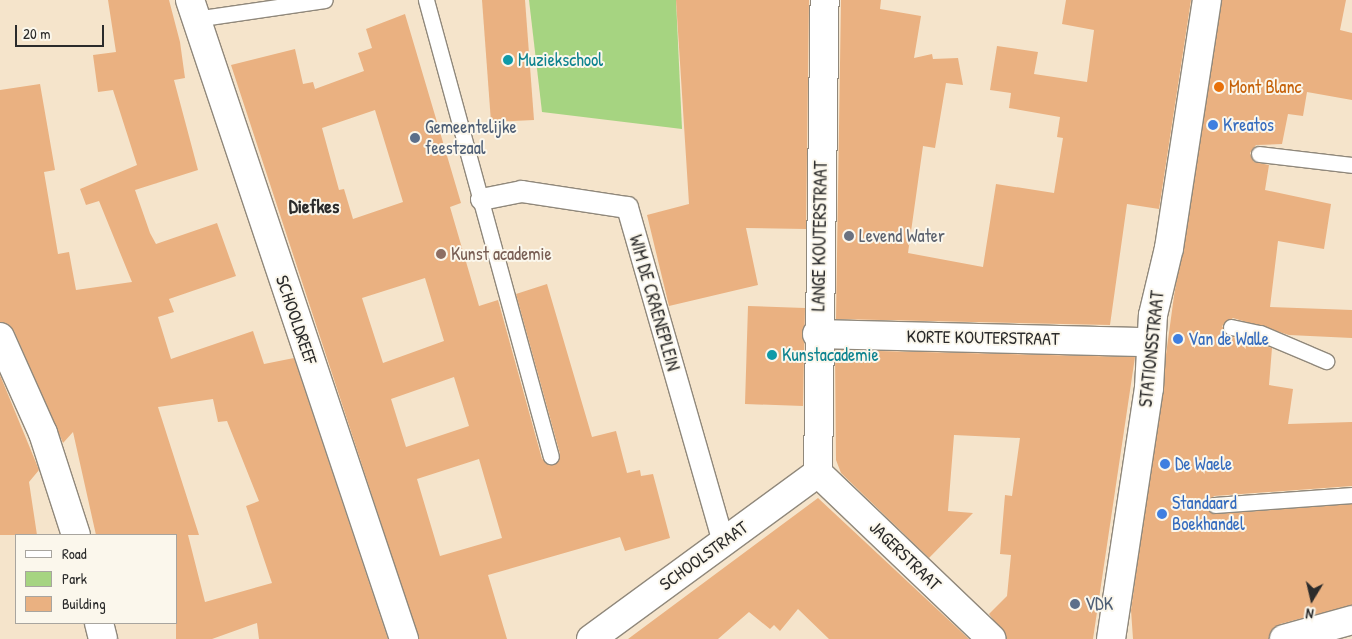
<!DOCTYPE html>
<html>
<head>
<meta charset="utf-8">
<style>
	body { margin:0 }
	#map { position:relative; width:1352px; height:639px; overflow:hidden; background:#f5e4cb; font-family:"Patrick Hand",sans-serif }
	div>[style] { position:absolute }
	.green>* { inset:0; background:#a6d481 }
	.building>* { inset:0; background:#eab181 }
	.roads { filter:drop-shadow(1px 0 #90887b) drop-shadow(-1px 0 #90887b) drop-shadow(0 1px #90887b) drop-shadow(0 -1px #90887b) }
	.service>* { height:15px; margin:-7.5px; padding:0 7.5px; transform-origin:7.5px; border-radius:7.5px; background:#fff }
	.pedestrian>* { height:21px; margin:-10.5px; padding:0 10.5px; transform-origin:10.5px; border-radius:10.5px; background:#fff }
	.minor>* { height:28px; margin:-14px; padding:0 14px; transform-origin:14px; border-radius:14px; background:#fff }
	.tertiary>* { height:28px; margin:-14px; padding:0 14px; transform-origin:14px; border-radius:14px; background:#fff }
	.dots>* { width:14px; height:14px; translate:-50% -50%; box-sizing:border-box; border:2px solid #fbf7ec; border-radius:50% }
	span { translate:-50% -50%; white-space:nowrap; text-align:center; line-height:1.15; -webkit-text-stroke:4px #fbf7ec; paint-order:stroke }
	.culture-label { font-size:18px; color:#0d838f }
	.left { translate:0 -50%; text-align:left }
	.food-label { font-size:18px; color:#c56008 }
	.shop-label { font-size:18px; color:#366cbe }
	.service-label { font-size:18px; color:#4e5e75 }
	.street-label { font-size:18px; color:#2b2b2b }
	.worship-label { font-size:18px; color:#5b616d }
	.education-label { font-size:18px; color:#785e54 }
	.neighbourhood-label { font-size:19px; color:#2b2b2b; font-weight:700 }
	.legend { position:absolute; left:15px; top:534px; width:162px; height:90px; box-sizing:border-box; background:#fbf7ec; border:1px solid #a8a59f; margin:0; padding:6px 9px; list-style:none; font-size:15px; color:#2b2b2b }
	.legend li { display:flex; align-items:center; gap:10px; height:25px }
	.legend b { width:25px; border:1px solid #a8a59f }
	.north { position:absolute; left:1287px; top:574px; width:50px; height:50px; -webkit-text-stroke:4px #fbf7ec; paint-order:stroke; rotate:189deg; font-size:14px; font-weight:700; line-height:20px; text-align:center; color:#2b2b2b }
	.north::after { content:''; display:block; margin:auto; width:18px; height:22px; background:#2b2b2b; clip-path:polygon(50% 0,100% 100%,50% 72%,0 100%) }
	.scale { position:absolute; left:15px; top:25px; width:89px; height:22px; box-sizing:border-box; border:2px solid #2b2b2b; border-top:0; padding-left:6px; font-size:15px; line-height:18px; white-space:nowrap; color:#2b2b2b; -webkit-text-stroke:4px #fbf7ec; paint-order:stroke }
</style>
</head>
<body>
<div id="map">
	<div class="green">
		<div style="clip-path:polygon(529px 0,676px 0,682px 129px,542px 112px)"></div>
	</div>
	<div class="building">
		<div style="clip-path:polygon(evenodd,108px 0,169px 0,180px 42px,185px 78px,174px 80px,198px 170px,135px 190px,150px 233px,156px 244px,217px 223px,236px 276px,169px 299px,174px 312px,158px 317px,171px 359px,253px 331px,264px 364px,294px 358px,388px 639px,259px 639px,257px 623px,212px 639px,176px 639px,176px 535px,96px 535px,73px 432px,63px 443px,14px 331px,0 322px,0 90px,40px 84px,55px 170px,44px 172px,58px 254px,69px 252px,76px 290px,132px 282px,99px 201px,86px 205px,80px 189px,137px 165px,113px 90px,98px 92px,93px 55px,116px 52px,108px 0,213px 399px,218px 422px,227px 421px,259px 501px,246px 506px,272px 583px,205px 602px,188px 535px,199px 535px,158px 407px,213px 399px)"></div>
		<div style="clip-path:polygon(482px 0,525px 0,534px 120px,491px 122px)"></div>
		<div style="clip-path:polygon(676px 0,809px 0,806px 229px,746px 228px,758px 285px,669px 306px,647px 215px,689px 204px)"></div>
		<div style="clip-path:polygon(841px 0,881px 0,880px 9px,921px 16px,914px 58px,932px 54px,933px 59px,958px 58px,963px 85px,946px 83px,935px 148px,923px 146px,908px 253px,983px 267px,996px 184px,1054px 193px,1063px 138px,1057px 137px,1060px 117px,1009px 108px,1011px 93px,990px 90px,997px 46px,1038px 52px,1034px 74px,1087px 82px,1094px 30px,1062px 24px,1066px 0,1191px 0,1159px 209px,1127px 204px,1110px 325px,836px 319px)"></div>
		<div style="clip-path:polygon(1222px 0,1346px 0,1340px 30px,1352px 33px,1352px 100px,1307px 92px,1303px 116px,1288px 114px,1282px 144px,1256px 145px,1250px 153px,1254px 162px,1269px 165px,1265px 190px,1331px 204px,1324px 249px,1278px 241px,1270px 307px,1352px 310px,1352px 338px,1289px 335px,1233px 318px,1222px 326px,1229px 336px,1272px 348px,1269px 385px,1293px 389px,1288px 424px,1352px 422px,1352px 486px,1214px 496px,1206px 506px,1216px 514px,1352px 504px,1352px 605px,1280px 624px,1269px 639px,1133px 639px,1131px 610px,1174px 296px)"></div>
		<div style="clip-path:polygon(evenodd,405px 14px,461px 203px,450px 207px,479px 306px,498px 300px,542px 459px,554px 465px,560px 454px,516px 294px,547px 284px,592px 437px,616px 431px,627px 473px,640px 470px,641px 476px,653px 474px,670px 538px,625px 551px,620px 537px,488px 575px,507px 639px,419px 639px,231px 65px,295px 49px,303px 84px,313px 82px,315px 89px,364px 71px,358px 53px,372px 48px,366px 29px,405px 14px,375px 110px,403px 202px,353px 219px,344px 189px,339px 190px,322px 128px,375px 110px,405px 14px,425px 278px,444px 341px,383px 363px,362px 298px,425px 278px,405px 14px,454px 377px,469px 426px,406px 447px,391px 399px,454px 377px,405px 14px,479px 459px,502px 538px,440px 556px,417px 479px,479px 459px)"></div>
		<div style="clip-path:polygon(748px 306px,805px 308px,803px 406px,745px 404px)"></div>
		<div style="clip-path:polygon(835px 350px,1135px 357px,1093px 639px,1007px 639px,989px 614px,1007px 596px,1011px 555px,1000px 554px,1005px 495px,1012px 496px,1020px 438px,954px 435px,948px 511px,973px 513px,929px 558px,841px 473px,836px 460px)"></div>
		<div style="clip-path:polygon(0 375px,39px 470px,29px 482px,37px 535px,0 535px)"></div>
		<div style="clip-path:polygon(818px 498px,969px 639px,829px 639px,798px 609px,780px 631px,774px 625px,770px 629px,749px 612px,718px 639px,628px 639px)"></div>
	</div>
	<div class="roads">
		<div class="service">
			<div style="left:426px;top:0;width:473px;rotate:74.7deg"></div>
			<div style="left:195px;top:19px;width:131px;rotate:-8.3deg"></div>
			<div style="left:1259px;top:154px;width:94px;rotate:6.7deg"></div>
			<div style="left:1231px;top:327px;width:30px;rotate:12deg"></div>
			<div style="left:1260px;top:333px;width:72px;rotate:23deg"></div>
			<div style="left:1215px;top:505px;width:137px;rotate:-4.2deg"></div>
		</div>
		<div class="pedestrian">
			<div style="left:481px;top:199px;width:41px;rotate:-11.3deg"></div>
			<div style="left:521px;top:191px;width:107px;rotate:8.6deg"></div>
			<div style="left:627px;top:207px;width:348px;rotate:74deg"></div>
		</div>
		<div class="minor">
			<div style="left:190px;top:0;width:674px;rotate:71.48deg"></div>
			<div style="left:817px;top:334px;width:333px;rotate:1.4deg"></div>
			<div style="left:0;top:337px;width:105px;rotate:65.9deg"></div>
			<div style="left:43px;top:433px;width:107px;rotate:72.1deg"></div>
			<div style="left:818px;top:473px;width:473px;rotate:-89.2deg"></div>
			<div style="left:818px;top:473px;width:240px;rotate:43.7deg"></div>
			<div style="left:99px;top:623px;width:16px;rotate:76deg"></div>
			<div style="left:591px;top:639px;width:281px;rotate:-36.2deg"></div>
			<div style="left:1111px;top:639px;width:254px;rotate:-81.4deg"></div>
			<div style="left:1149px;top:388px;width:73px;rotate:-86.9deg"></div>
			<div style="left:1153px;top:315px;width:69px;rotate:-76.6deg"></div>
			<div style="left:1169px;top:248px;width:251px;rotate:-81.3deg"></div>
		</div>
		<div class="tertiary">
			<div style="left:1284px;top:639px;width:71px;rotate:-15.6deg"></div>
		</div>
	</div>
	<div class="dots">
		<div style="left:508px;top:60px;background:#0f9aa8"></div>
		<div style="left:1219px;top:87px;background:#e8710a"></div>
		<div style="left:1213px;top:125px;background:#3f7fe0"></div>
		<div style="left:415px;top:138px;background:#5c6f8a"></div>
		<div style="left:849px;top:236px;background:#6b7280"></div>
		<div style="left:441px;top:254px;background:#8d6e63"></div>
		<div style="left:1178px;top:339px;background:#3f7fe0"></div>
		<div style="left:772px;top:355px;background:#0f9aa8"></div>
		<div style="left:1165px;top:464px;background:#3f7fe0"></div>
		<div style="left:1162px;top:514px;background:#3f7fe0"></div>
		<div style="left:1075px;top:604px;background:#5c6f8a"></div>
	</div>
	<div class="culture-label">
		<span class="left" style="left:518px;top:60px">Muziekschool</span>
		<span class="left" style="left:782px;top:355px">Kunstacademie</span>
	</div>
	<div class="food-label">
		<span class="left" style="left:1229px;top:87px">Mont Blanc</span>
	</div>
	<div class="shop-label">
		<span class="left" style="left:1223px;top:125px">Kreatos</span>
		<span class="left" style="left:1188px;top:339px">Van de Walle</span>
		<span class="left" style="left:1175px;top:464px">De Waele</span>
		<span class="left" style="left:1172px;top:514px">Standaard<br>Boekhandel</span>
	</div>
	<div class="service-label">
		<span class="left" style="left:425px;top:138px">Gemeentelijke<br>feestzaal</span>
		<span class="left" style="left:1085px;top:604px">VDK</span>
	</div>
	<div class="street-label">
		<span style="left:820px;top:236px;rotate:-89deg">LANGE KOUTERSTRAAT</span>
		<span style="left:654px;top:303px;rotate:74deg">WIM DE CRAENEPLEIN</span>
		<span style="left:296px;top:320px;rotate:71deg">SCHOOLDREEF</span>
		<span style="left:983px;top:338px;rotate:1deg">KORTE KOUTERSTRAAT</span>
		<span style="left:1152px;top:349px;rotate:-84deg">STATIONSSTRAAT</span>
		<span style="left:704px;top:556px;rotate:-36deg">SCHOOLSTRAAT</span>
		<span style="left:905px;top:556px;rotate:44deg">JAGERSTRAAT</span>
	</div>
	<div class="worship-label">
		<span class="left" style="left:859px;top:236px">Levend Water</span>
	</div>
	<div class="education-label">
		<span class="left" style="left:451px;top:254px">Kunst academie</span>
	</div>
	<div class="neighbourhood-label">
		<span style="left:314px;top:207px">Diefkes</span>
	</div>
	<ul class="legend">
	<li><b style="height:6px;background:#fff"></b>Road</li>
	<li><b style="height:14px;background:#a6d481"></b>Park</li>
	<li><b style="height:14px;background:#eab181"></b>Building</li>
	</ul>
	<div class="north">N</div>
	<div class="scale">20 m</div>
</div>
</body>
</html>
